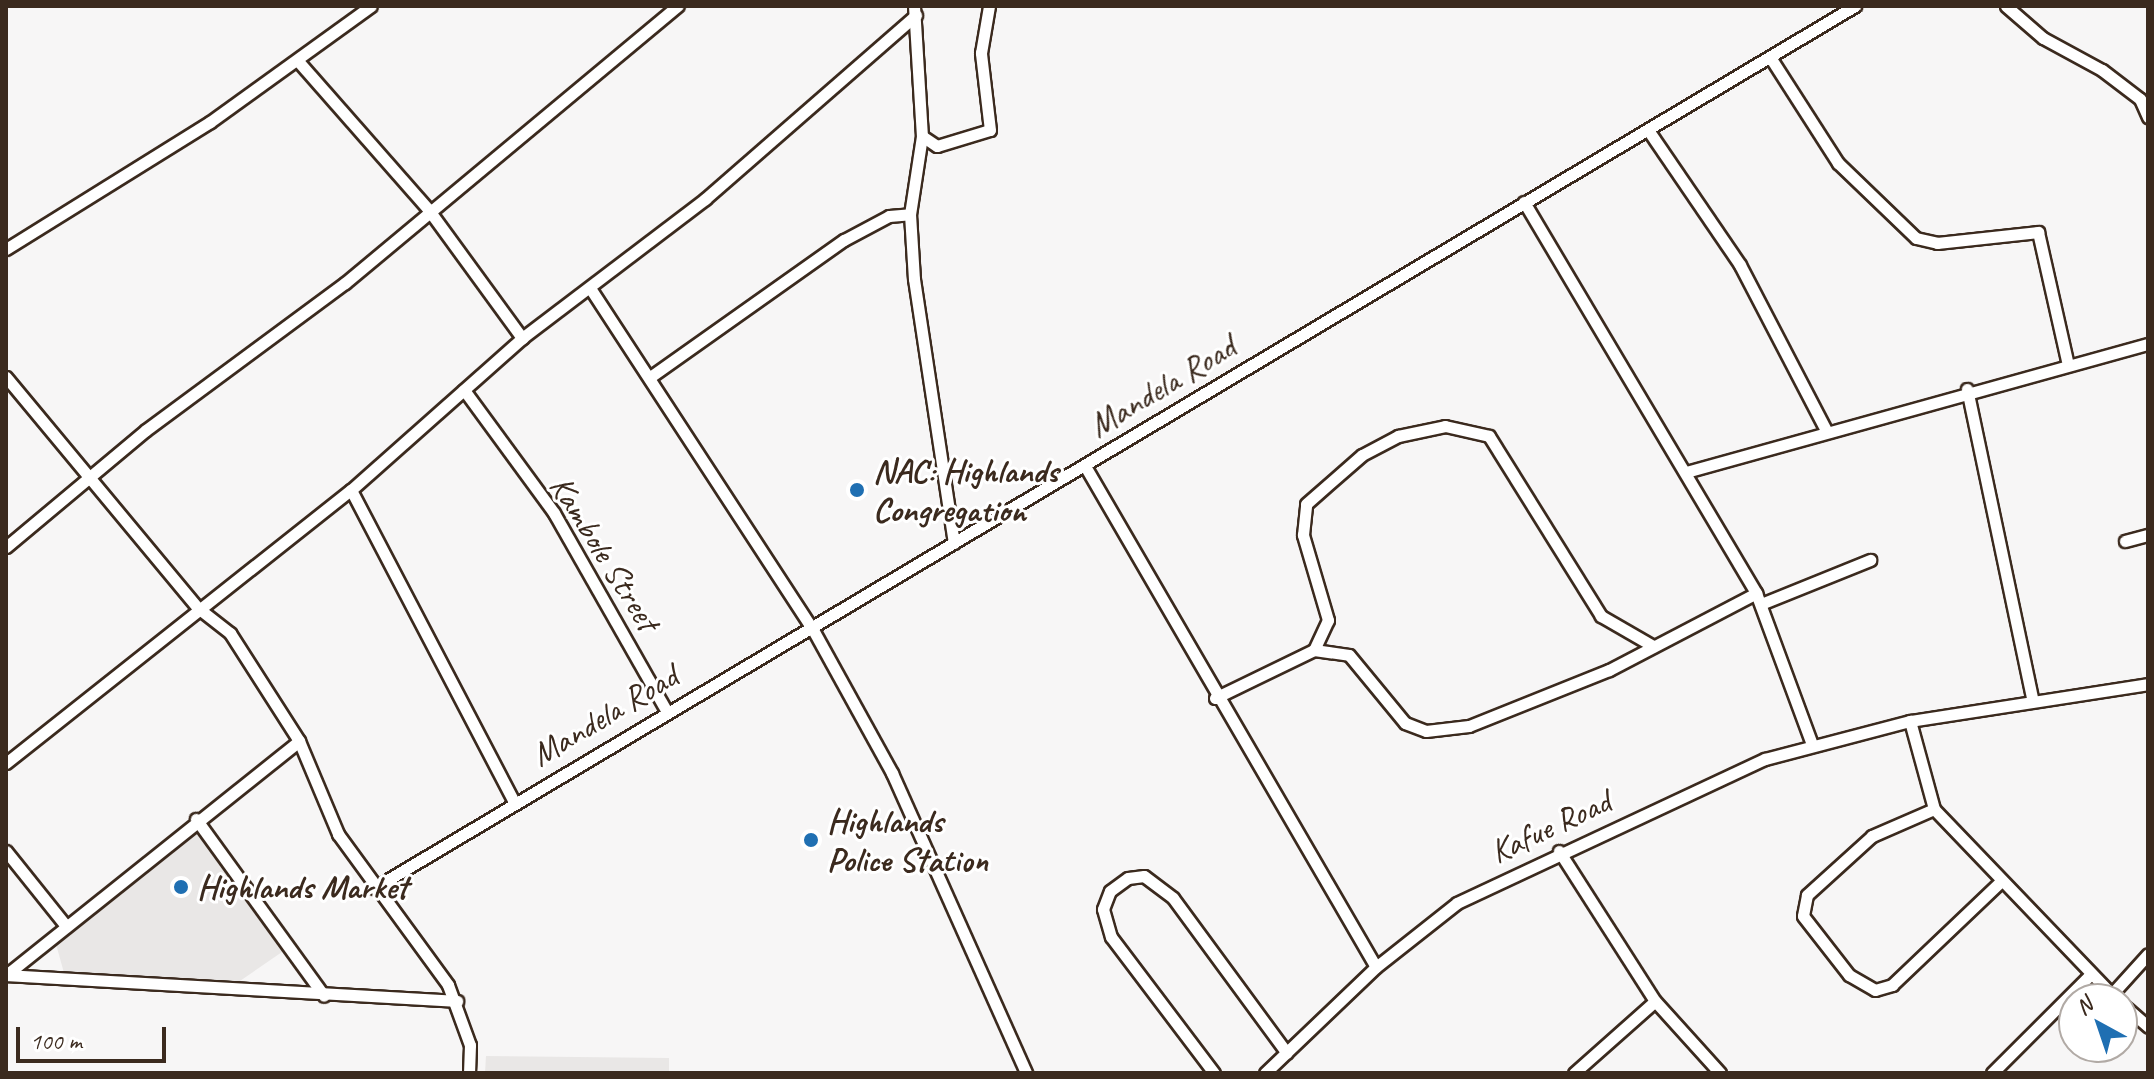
<!DOCTYPE html>
<html>
<head>
<meta charset="utf-8">
<style>
	body { margin:0 }
	#map { position:relative; width:2154px; height:1079px; overflow:hidden; background:#f7f6f6; font-family:Caveat,sans-serif }
	div>[style] { position:absolute }
	.built>* { inset:0; background:#e9e7e6 }
	.roads { filter:drop-shadow(2px 0 #3b2a1e) drop-shadow(-2px 0 #3b2a1e) drop-shadow(0 2px #3b2a1e) drop-shadow(0 -2px #3b2a1e) }
	.street>* { height:11px; margin:-5.5px; padding:0 5.5px; transform-origin:5.5px; border-radius:5.5px; background:#fff }
	.dots>* { width:22px; height:22px; translate:-50% -50%; box-sizing:border-box; border:4px solid #fff; border-radius:50% }
	span { translate:-50% -50%; white-space:nowrap; text-align:center; line-height:1.15; -webkit-text-stroke:6px #fff; paint-order:stroke }
	.street-label { font-size:34px; color:#3b2a1e }
	.poi-label { font-size:34px; color:#3b2a1e; font-weight:700 }
	.left { translate:0 -50%; text-align:left }
	.frame { position:absolute; inset:0; border:8px solid #3b2a1e; pointer-events:none }
	.north { position:absolute; left:2058px; top:983px; width:80px; height:80px; box-sizing:border-box; background:#fff; border:2px solid #b1aaa5; border-radius:50%; rotate:320deg; font-size:22px; font-weight:700; line-height:32px; text-align:center; color:#3b2a1e }
	.north::after { content:''; display:block; margin:auto; width:28px; height:36px; background:#1f6fb2; clip-path:polygon(50% 0,100% 100%,50% 72%,0 100%) }
	.scale { position:absolute; left:16px; top:1027px; width:150px; height:36px; box-sizing:border-box; border:4px solid #3b2a1e; border-top:0; padding-left:10px; font-size:24px; line-height:28px; white-space:nowrap; color:#3b2a1e; -webkit-text-stroke:6px #fff; paint-order:stroke }
</style>
</head>
<body>
<div id="map">
	<div class="built">
		<div style="clip-path:polygon(196px 831px,282px 952px,237px 983px,64px 973px,56px 944px)"></div>
		<div style="clip-path:polygon(486px 1056px,669px 1058px,669px 1073px,485px 1073px)"></div>
	</div>
	<div class="roads">
		<div class="street">
			<div style="left:914px;top:6px;width:130px;rotate:86.5deg"></div>
			<div style="left:922px;top:136px;width:79px;rotate:98.7deg"></div>
			<div style="left:910px;top:214px;width:65px;rotate:86.5deg"></div>
			<div style="left:914px;top:279px;width:267px;rotate:81.4deg"></div>
			<div style="left:2006px;top:6px;width:49px;rotate:40.9deg"></div>
			<div style="left:2043px;top:38px;width:67px;rotate:28.5deg"></div>
			<div style="left:2102px;top:70px;width:48px;rotate:37.3deg"></div>
			<div style="left:2140px;top:99px;width:20px;rotate:66deg"></div>
			<div style="left:1770px;top:57px;width:126px;rotate:57.3deg"></div>
			<div style="left:1838px;top:163px;width:108px;rotate:43.9deg"></div>
			<div style="left:1916px;top:238px;width:22px;rotate:13deg"></div>
			<div style="left:1937px;top:243px;width:102px;rotate:-6.2deg"></div>
			<div style="left:2038px;top:232px;width:132px;rotate:77.3deg"></div>
			<div style="left:298px;top:61px;width:197px;rotate:48.7deg"></div>
			<div style="left:428px;top:209px;width:160px;rotate:53.9deg"></div>
			<div style="left:1648px;top:130px;width:163px;rotate:55.7deg"></div>
			<div style="left:1740px;top:265px;width:186px;rotate:62.5deg"></div>
			<div style="left:922px;top:136px;width:18px;rotate:34deg"></div>
			<div style="left:937px;top:146px;width:55px;rotate:-16.8deg"></div>
			<div style="left:990px;top:130px;width:78px;rotate:-96.7deg"></div>
			<div style="left:981px;top:53px;width:48px;rotate:-80.3deg"></div>
			<div style="left:1524px;top:202px;width:455px;rotate:59.3deg"></div>
			<div style="left:1756px;top:593px;width:159px;rotate:69.7deg"></div>
			<div style="left:6px;top:249px;width:240px;rotate:-31.9deg"></div>
			<div style="left:210px;top:122px;width:198px;rotate:-35.8deg"></div>
			<div style="left:590px;top:288px;width:406px;rotate:56.9deg"></div>
			<div style="left:812px;top:628px;width:166px;rotate:61.1deg"></div>
			<div style="left:892px;top:773px;width:329px;rotate:65.9deg"></div>
			<div style="left:653px;top:375px;width:234px;rotate:-35.3deg"></div>
			<div style="left:844px;top:240px;width:51px;rotate:-28.1deg"></div>
			<div style="left:889px;top:216px;width:21px;rotate:-5deg"></div>
			<div style="left:6px;top:377px;width:300px;rotate:50.3deg"></div>
			<div style="left:198px;top:608px;width:41px;rotate:38deg"></div>
			<div style="left:230px;top:633px;width:128px;rotate:57.4deg"></div>
			<div style="left:299px;top:741px;width:101px;rotate:67.2deg"></div>
			<div style="left:338px;top:834px;width:187px;rotate:53.9deg"></div>
			<div style="left:448px;top:985px;width:64px;rotate:69.9deg"></div>
			<div style="left:470px;top:1045px;width:28px;rotate:92deg"></div>
			<div style="left:1967px;top:389px;width:319px;rotate:78.1deg"></div>
			<div style="left:464px;top:390px;width:152px;rotate:53.8deg"></div>
			<div style="left:554px;top:513px;width:227px;rotate:60.4deg"></div>
			<div style="left:1085px;top:466px;width:579px;rotate:59.85deg"></div>
			<div style="left:1686px;top:472px;width:479px;rotate:-15.5deg"></div>
			<div style="left:351px;top:490px;width:352px;rotate:62.4deg"></div>
			<div style="left:2125px;top:541px;width:24px;rotate:-15deg"></div>
			<div style="left:6px;top:547px;width:182px;rotate:-39.9deg"></div>
			<div style="left:146px;top:430px;width:247px;rotate:-36.5deg"></div>
			<div style="left:345px;top:283px;width:433px;rotate:-39.8deg"></div>
			<div style="left:1761px;top:604px;width:118px;rotate:-22deg"></div>
			<div style="left:1314px;top:650px;width:35px;rotate:8deg"></div>
			<div style="left:1349px;top:655px;width:88px;rotate:50.5deg"></div>
			<div style="left:1405px;top:723px;width:22px;rotate:21deg"></div>
			<div style="left:1426px;top:731px;width:43px;rotate:-6.6deg"></div>
			<div style="left:1469px;top:726px;width:151px;rotate:-21.8deg"></div>
			<div style="left:1609px;top:670px;width:166px;rotate:-27.6deg"></div>
			<div style="left:1215px;top:698px;width:110px;rotate:-25.9deg"></div>
			<div style="left:1314px;top:650px;width:33px;rotate:-65deg"></div>
			<div style="left:1328px;top:620px;width:89px;rotate:-106.4deg"></div>
			<div style="left:1303px;top:535px;width:31px;rotate:-84deg"></div>
			<div style="left:1306px;top:504px;width:74px;rotate:-41.2deg"></div>
			<div style="left:1362px;top:455px;width:41px;rotate:-27.8deg"></div>
			<div style="left:1398px;top:436px;width:48px;rotate:-12deg"></div>
			<div style="left:1445px;top:426px;width:45px;rotate:12.8deg"></div>
			<div style="left:1489px;top:436px;width:212px;rotate:58.1deg"></div>
			<div style="left:1601px;top:616px;width:60px;rotate:30deg"></div>
			<div style="left:1910px;top:721px;width:91px;rotate:74.7deg"></div>
			<div style="left:1934px;top:809px;width:263px;rotate:46.2deg"></div>
			<div style="left:6px;top:763px;width:440px;rotate:-38.4deg"></div>
			<div style="left:351px;top:490px;width:229px;rotate:-41.6deg"></div>
			<div style="left:522px;top:338px;width:230px;rotate:-37.2deg"></div>
			<div style="left:705px;top:199px;width:280px;rotate:-41.1deg"></div>
			<div style="left:1934px;top:809px;width:68px;rotate:156.5deg"></div>
			<div style="left:1872px;top:836px;width:88px;rotate:137.8deg"></div>
			<div style="left:1807px;top:895px;width:21px;rotate:101deg"></div>
			<div style="left:1803px;top:916px;width:75px;rotate:52.1deg"></div>
			<div style="left:1849px;top:975px;width:30px;rotate:30deg"></div>
			<div style="left:1875px;top:990px;width:18px;rotate:-16deg"></div>
			<div style="left:1892px;top:985px;width:149px;rotate:-43.6deg"></div>
			<div style="left:196px;top:819px;width:218px;rotate:54.1deg"></div>
			<div style="left:6px;top:851px;width:96px;rotate:51.3deg"></div>
			<div style="left:1559px;top:851px;width:178px;rotate:57.4deg"></div>
			<div style="left:1655px;top:1001px;width:97px;rotate:47.9deg"></div>
			<div style="left:374px;top:888px;width:1724px;rotate:-30.78deg"></div>
			<div style="left:6px;top:975px;width:452px;rotate:3.3deg"></div>
			<div style="left:6px;top:975px;width:375px;rotate:-38.6deg"></div>
			<div style="left:2111px;top:995px;width:55px;rotate:-47.9deg"></div>
			<div style="left:2122px;top:1004px;width:35px;rotate:41deg"></div>
			<div style="left:1214px;top:1073px;width:171px;rotate:-127.1deg"></div>
			<div style="left:1111px;top:937px;width:29px;rotate:-106deg"></div>
			<div style="left:1103px;top:909px;width:19px;rotate:-69deg"></div>
			<div style="left:1110px;top:891px;width:22px;rotate:-36deg"></div>
			<div style="left:1128px;top:878px;width:16px;rotate:-7deg"></div>
			<div style="left:1144px;top:876px;width:36px;rotate:37deg"></div>
			<div style="left:1173px;top:898px;width:192px;rotate:53.7deg"></div>
			<div style="left:1265px;top:1073px;width:153px;rotate:-43.7deg"></div>
			<div style="left:1376px;top:967px;width:103px;rotate:-38.3deg"></div>
			<div style="left:1457px;top:903px;width:340px;rotate:-25.1deg"></div>
			<div style="left:1765px;top:759px;width:150px;rotate:-14.7deg"></div>
			<div style="left:1910px;top:721px;width:241px;rotate:-8.8deg"></div>
			<div style="left:1574px;top:1073px;width:108px;rotate:-41.6deg"></div>
			<div style="left:1992px;top:1073px;width:137px;rotate:-45deg"></div>
		</div>
	</div>
	<div class="dots">
		<div style="left:857px;top:490px;background:#1f6fb2"></div>
		<div style="left:811px;top:840px;background:#1f6fb2"></div>
		<div style="left:181px;top:887px;background:#1f6fb2"></div>
	</div>
	<div class="street-label">
		<span style="left:1162px;top:386px;rotate:-31deg">Mandela Road</span>
		<span style="left:605px;top:553px;rotate:58deg">Kambole Street</span>
		<span style="left:604px;top:715px;rotate:-31deg">Mandela Road</span>
		<span style="left:1550px;top:826px;rotate:-25deg">Kafue Road</span>
	</div>
	<div class="poi-label">
		<span class="left" style="left:873px;top:490px">NAC: Highlands<br>Congregation</span>
		<span class="left" style="left:827px;top:840px">Highlands<br>Police Station</span>
		<span class="left" style="left:197px;top:887px">Highlands Market</span>
	</div>
	<div class="frame"></div>
	<div class="north">N</div>
	<div class="scale">100 m</div>
</div>
</body>
</html>
